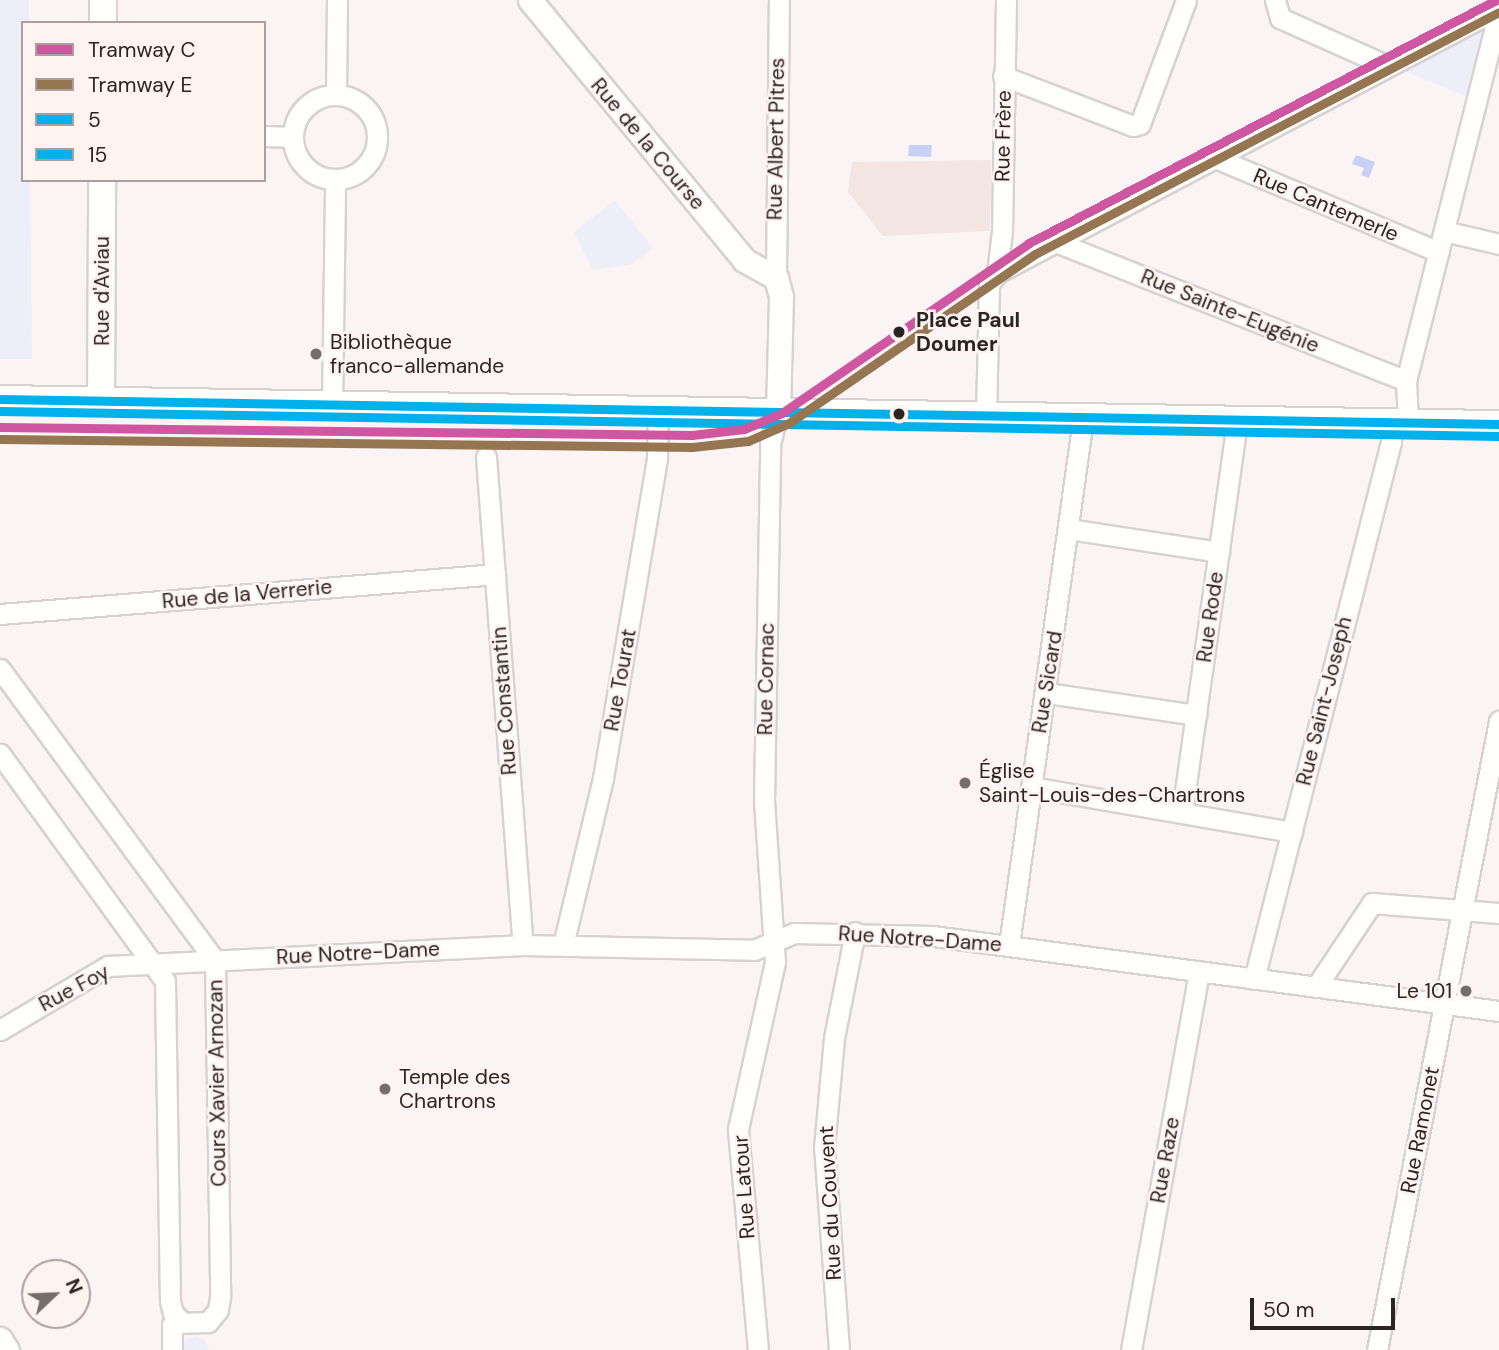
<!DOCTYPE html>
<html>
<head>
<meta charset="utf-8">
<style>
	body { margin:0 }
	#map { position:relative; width:1499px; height:1350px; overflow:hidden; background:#faf5f4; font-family:"DM Sans",sans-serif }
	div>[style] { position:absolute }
	.built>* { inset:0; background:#f3e5e2 }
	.green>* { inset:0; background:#edeef7 }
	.water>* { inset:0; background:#c7d1f6 }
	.roads { filter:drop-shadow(2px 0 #d7d2d1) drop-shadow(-2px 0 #d7d2d1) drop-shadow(0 2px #d7d2d1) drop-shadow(0 -2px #d7d2d1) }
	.minor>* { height:19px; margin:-9.5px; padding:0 9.5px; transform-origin:9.5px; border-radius:9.5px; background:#fefefd }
	.minor>.ring { margin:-9.5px; padding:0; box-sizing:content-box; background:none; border:19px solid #fefefd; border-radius:50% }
	.tertiary>* { height:23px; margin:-11.5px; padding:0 11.5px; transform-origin:11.5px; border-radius:11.5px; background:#fefefd }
	.secondary>* { height:26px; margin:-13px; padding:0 13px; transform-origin:13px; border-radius:13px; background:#fefefd }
	.bus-1>* { height:9px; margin:-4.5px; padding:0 4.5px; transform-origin:4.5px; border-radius:4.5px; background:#00b1eb }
	.bus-2>* { height:9px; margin:-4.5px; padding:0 4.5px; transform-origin:4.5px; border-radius:4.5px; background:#00b1eb }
	.tram-1>* { height:9px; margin:-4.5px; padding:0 4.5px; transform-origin:4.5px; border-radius:4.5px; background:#cf56a0 }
	.tram-2>* { height:9px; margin:-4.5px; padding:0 4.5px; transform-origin:4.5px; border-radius:4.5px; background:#967651 }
	.dots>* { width:19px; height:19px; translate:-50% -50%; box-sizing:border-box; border:4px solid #fef3f0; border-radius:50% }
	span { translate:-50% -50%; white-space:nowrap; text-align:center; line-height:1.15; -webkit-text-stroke:5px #fef3f0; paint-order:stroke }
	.street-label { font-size:21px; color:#2a2422 }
	.stop-label { font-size:21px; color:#2a2422; font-weight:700 }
	.left { translate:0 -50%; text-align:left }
	.poi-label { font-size:21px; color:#2a2422 }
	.right { translate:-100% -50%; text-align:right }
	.legend { position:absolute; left:21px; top:21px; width:245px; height:161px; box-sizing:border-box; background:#fef3f0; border:2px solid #a9a09e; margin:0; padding:9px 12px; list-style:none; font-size:21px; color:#2a2422 }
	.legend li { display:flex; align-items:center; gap:14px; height:35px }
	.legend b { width:35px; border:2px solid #a9a09e }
	.north { position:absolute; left:21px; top:1259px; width:70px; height:70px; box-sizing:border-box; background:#fef3f0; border:2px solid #a9a09e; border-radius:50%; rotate:67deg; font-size:19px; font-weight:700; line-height:28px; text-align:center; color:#2a2422 }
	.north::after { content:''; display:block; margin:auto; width:24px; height:32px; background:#736d6c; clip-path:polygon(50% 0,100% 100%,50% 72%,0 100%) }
	.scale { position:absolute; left:1250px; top:1298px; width:145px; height:32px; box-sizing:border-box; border:4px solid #2a2422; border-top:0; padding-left:9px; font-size:21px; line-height:24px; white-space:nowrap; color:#2a2422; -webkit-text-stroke:5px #fef3f0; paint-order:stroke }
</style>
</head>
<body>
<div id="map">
	<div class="built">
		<div style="clip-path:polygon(991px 160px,990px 231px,883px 236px,848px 192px,852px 162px)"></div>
	</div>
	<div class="green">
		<div style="clip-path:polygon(0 0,29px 0,29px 23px,23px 23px,23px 180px,30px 180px,32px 359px,0 359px)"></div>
		<div style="clip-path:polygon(1480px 29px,1485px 35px,1470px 98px,1400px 69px)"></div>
		<div style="clip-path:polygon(615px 200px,653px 248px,632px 264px,593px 270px,574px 232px)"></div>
		<div style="clip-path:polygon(195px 1336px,204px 1340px,209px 1350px,181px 1350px,183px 1342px)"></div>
	</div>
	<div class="water">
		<div style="clip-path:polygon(909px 145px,932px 145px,931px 157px,908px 156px)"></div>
		<div style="clip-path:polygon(1356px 155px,1375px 162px,1369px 178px,1361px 175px,1364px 168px,1352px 164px)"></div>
	</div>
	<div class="roads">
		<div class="minor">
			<div style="left:1275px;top:0;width:19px;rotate:74deg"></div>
			<div style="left:1280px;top:18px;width:118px;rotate:24deg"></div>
			<div style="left:1003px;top:76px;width:139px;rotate:21deg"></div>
			<div style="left:1133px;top:126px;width:7px;rotate:-16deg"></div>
			<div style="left:1140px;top:124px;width:132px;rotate:-69.6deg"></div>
			<div style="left:336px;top:95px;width:95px;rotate:-89.4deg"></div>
			<div class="ring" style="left:293px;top:95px;width:65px;height:65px"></div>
			<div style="left:264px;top:136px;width:29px;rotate:2deg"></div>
			<div style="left:1213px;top:157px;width:245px;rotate:22.8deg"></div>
			<div style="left:1444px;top:231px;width:57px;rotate:13.3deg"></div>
			<div style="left:1053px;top:241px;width:380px;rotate:21.6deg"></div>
			<div style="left:997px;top:273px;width:568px;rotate:-27.83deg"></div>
			<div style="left:776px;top:278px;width:278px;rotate:-89.4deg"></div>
			<div style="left:332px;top:406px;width:227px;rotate:-89.2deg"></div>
			<div style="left:986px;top:417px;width:133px;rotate:-88.7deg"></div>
			<div style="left:989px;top:284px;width:14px;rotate:-54deg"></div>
			<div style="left:997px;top:273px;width:42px;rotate:-83.2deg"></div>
			<div style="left:1002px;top:231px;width:231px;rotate:-89deg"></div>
			<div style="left:1408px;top:423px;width:42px;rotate:-92.7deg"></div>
			<div style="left:1406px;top:381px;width:382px;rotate:-75.9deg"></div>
			<div style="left:486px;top:457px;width:489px;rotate:85.7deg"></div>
			<div style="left:1069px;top:529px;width:152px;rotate:8.7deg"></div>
			<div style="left:0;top:614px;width:497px;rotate:-4.6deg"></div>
			<div style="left:0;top:669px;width:363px;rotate:53.6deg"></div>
			<div style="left:215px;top:961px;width:336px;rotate:89.1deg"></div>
			<div style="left:220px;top:1297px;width:13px;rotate:99deg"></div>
			<div style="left:218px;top:1310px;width:16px;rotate:130deg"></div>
			<div style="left:208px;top:1322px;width:25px;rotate:178deg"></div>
			<div style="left:183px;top:1323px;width:14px;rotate:-135deg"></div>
			<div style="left:173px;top:1313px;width:12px;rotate:-104deg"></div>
			<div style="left:170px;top:1301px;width:320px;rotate:-90.9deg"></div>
			<div style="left:165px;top:981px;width:281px;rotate:-126deg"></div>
			<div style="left:1047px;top:693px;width:151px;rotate:8.4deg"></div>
			<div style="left:1031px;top:787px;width:265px;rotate:9.8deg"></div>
			<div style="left:1182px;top:813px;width:396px;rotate:-82deg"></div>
			<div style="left:563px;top:945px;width:172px;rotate:-76.5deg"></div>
			<div style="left:603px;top:778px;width:325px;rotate:-80.4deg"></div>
			<div style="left:657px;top:458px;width:47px;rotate:-88.8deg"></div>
			<div style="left:1009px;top:945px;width:531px;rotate:-81.99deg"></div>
			<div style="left:1254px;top:979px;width:554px;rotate:-75.69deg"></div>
			<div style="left:1391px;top:442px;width:19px;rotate:-87deg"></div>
			<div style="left:1316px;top:987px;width:101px;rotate:-56.3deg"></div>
			<div style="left:1372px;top:903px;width:127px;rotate:4.5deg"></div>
			<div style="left:0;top:1030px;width:126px;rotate:-30.7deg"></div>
			<div style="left:108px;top:966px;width:416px;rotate:-2.9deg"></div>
			<div style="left:523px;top:945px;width:231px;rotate:1.2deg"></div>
			<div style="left:754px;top:950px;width:43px;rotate:-23deg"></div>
			<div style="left:794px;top:933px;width:139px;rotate:1.2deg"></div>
			<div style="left:933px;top:936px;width:571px;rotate:7.55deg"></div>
			<div style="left:172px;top:1350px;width:25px;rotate:-90deg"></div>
			<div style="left:172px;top:1325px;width:8px;rotate:-50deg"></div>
			<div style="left:758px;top:1350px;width:222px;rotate:-95.2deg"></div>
			<div style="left:738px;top:1129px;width:171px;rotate:-77.5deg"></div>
			<div style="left:775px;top:962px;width:161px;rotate:-93.9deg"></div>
			<div style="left:764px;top:801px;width:357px;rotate:-89deg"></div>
			<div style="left:770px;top:444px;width:32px;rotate:-76deg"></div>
			<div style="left:839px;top:1350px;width:203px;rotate:-94.2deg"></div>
			<div style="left:824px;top:1148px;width:110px;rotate:-84.8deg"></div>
			<div style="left:834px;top:1038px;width:108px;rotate:-78.8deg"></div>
			<div style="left:1131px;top:1350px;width:385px;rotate:-79.8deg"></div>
			<div style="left:1377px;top:1350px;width:641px;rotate:-79.02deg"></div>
		</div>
		<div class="tertiary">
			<div style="left:530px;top:0;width:337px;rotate:50.5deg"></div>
			<div style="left:744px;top:260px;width:37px;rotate:29deg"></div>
			<div style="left:776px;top:278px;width:20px;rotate:75deg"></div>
			<div style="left:781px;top:297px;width:116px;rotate:91.5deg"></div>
			<div style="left:0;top:1339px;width:13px;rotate:58deg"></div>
		</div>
		<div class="secondary">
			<div style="left:103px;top:23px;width:23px;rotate:-90deg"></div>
			<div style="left:0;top:399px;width:1499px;rotate:0.96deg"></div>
			<div style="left:101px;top:401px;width:221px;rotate:-89.7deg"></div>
		</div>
	</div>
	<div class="bus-1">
		<div style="left:0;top:399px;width:1499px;rotate:0.96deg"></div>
	</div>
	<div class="bus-2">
		<div style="left:0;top:411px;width:1499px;rotate:0.96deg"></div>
	</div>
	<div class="tram-1">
		<div style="left:0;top:427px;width:692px;rotate:0.66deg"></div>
		<div style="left:692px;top:435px;width:52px;rotate:-6.6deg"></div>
		<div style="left:744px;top:429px;width:41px;rotate:-22.8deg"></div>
		<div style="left:782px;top:413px;width:300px;rotate:-34.5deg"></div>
		<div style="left:1029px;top:243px;width:526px;rotate:-27.49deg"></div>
	</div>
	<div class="tram-2">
		<div style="left:0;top:439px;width:692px;rotate:0.66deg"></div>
		<div style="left:692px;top:447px;width:56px;rotate:-6.1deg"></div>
		<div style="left:748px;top:441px;width:45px;rotate:-23.7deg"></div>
		<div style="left:789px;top:423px;width:298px;rotate:-34.5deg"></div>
		<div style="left:1035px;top:254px;width:523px;rotate:-27.54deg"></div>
	</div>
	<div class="dots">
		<div style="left:899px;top:332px;background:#2a2422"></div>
		<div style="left:316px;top:354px;background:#736d6c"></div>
		<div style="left:899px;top:414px;background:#2a2422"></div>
		<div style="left:965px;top:783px;background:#736d6c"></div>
		<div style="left:1466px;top:991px;background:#736d6c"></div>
		<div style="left:385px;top:1089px;background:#736d6c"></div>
	</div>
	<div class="street-label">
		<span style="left:1003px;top:136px;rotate:-89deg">Rue Frère</span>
		<span style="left:776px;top:139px;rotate:-89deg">Rue Albert Pitres</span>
		<span style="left:648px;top:144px;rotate:50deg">Rue de la Course</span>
		<span style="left:1326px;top:205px;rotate:23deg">Rue Cantemerle</span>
		<span style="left:102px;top:291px;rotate:-90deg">Rue d'Aviau</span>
		<span style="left:1230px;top:311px;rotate:22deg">Rue Sainte-Eugénie</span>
		<span style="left:247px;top:594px;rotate:-5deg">Rue de la Verrerie</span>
		<span style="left:1210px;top:617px;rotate:-82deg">Rue Rode</span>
		<span style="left:766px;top:679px;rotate:-89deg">Rue Cornac</span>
		<span style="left:620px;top:680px;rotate:-80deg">Rue Tourat</span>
		<span style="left:1047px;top:682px;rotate:-81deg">Rue Sicard</span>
		<span style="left:504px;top:701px;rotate:-94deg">Rue Constantin</span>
		<span style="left:1324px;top:701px;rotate:-76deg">Rue Saint-Joseph</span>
		<span style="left:920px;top:939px;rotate:4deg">Rue Notre-Dame</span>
		<span style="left:358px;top:953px;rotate:-3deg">Rue Notre-Dame</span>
		<span style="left:74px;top:988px;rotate:-28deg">Rue Foy</span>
		<span style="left:217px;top:1083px;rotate:-91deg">Cours Xavier Arnozan</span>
		<span style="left:1420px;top:1130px;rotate:-79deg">Rue Ramonet</span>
		<span style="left:1165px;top:1160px;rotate:-80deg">Rue Raze</span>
		<span style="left:744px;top:1187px;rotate:-94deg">Rue Latour</span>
		<span style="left:830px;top:1203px;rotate:-93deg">Rue du Couvent</span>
	</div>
	<div class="stop-label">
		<span class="left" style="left:916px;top:332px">Place Paul<br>Doumer</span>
	</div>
	<div class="poi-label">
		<span class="left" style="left:330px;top:354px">Bibliothèque<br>franco-allemande</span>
		<span class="left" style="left:979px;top:783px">Église<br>Saint-Louis-des-Chartrons</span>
		<span class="right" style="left:1452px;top:991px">Le 101</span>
		<span class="left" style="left:399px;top:1089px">Temple des<br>Chartrons</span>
	</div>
	<ul class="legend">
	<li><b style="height:9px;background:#cf56a0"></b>Tramway C</li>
	<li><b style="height:9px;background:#967651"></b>Tramway E</li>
	<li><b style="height:9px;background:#00b1eb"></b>5</li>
	<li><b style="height:9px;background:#00b1eb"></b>15</li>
	</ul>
	<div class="north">N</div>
	<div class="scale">50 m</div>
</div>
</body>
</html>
